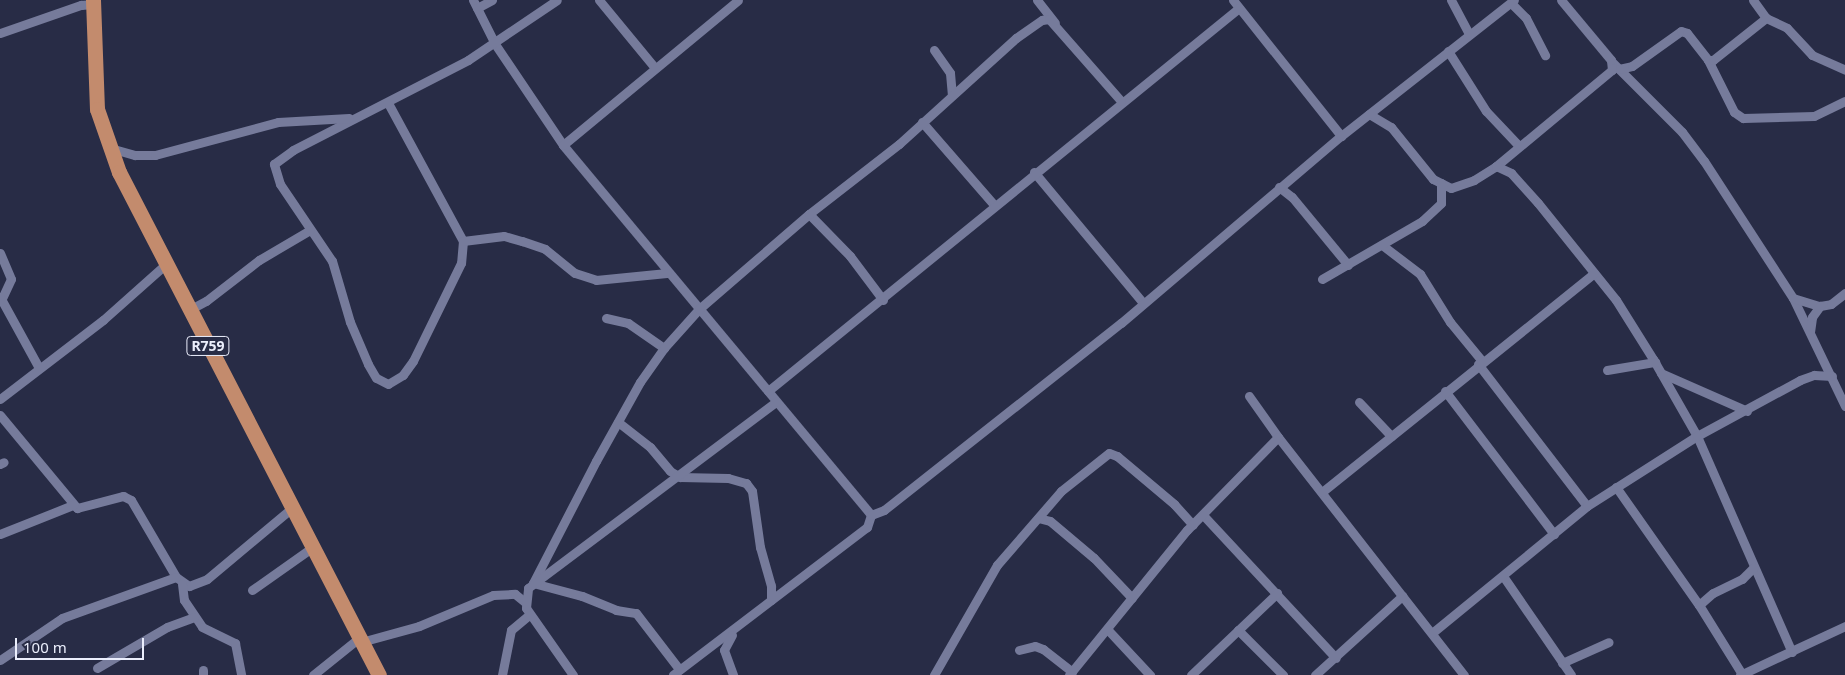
<!DOCTYPE html>
<html>
<head>
<meta charset="utf-8">
<style>
	body { margin:0 }
	#map { position:relative; width:1845px; height:675px; overflow:hidden; background:#282c46; font-family:"Noto Sans",sans-serif }
	div>[style] { position:absolute }
	.street>* { height:9px; margin:-4.5px; padding:0 4.5px; transform-origin:4.5px; border-radius:4.5px; background:#767b9b }
	.primary>* { height:15px; margin:-7.5px; padding:0 7.5px; transform-origin:7.5px; border-radius:7.5px; background:#c38b6d }
	span { translate:-50% -50%; white-space:nowrap; text-align:center; line-height:1.15; -webkit-text-stroke:4.5px #282c46; paint-order:stroke }
	.shield-label span { padding:1px 4px; background:#282c46; border:1px solid; border-radius:4px; -webkit-text-stroke-width:0 }
	.shield-label { font-size:14px; color:#ebeefc; font-weight:700 }
	.scale { position:absolute; left:15px; top:638px; width:129px; height:22px; box-sizing:border-box; border:2px solid #ebeefc; border-top:0; padding-left:6px; font-size:15px; line-height:18px; white-space:nowrap; color:#ebeefc; -webkit-text-stroke:4px #282c46; paint-order:stroke }
</style>
</head>
<body>
<div id="map">
	<div class="street">
		<div style="left:473px;top:0;width:49px;rotate:63.4deg"></div>
		<div style="left:495px;top:44px;width:122px;rotate:56deg"></div>
		<div style="left:563px;top:145px;width:481px;rotate:50.2deg"></div>
		<div style="left:871px;top:515px;width:13px;rotate:108deg"></div>
		<div style="left:867px;top:527px;width:244px;rotate:142.7deg"></div>
		<div style="left:599px;top:0;width:88px;rotate:50.5deg"></div>
		<div style="left:1037px;top:0;width:29px;rotate:52deg"></div>
		<div style="left:1233px;top:0;width:174px;rotate:51.5deg"></div>
		<div style="left:1451px;top:0;width:38px;rotate:62deg"></div>
		<div style="left:1753px;top:0;width:22px;rotate:54deg"></div>
		<div style="left:1766px;top:18px;width:23px;rotate:25deg"></div>
		<div style="left:1787px;top:28px;width:37px;rotate:47deg"></div>
		<div style="left:1812px;top:55px;width:36px;rotate:24deg"></div>
		<div style="left:1511px;top:3px;width:21px;rotate:45deg"></div>
		<div style="left:1526px;top:18px;width:42px;rotate:62.8deg"></div>
		<div style="left:477px;top:8px;width:17px;rotate:-28deg"></div>
		<div style="left:0;top:33px;width:86px;rotate:-19.1deg"></div>
		<div style="left:81px;top:5px;width:12px;rotate:-5deg"></div>
		<div style="left:934px;top:50px;width:28px;rotate:55deg"></div>
		<div style="left:950px;top:73px;width:21px;rotate:85deg"></div>
		<div style="left:1448px;top:51px;width:71px;rotate:57.7deg"></div>
		<div style="left:1486px;top:111px;width:48px;rotate:46.7deg"></div>
		<div style="left:1708px;top:60px;width:58px;rotate:63.4deg"></div>
		<div style="left:1734px;top:112px;width:11px;rotate:34deg"></div>
		<div style="left:1743px;top:118px;width:71px;rotate:-1.6deg"></div>
		<div style="left:1814px;top:116px;width:34px;rotate:-26deg"></div>
		<div style="left:1612px;top:62px;width:99px;rotate:45deg"></div>
		<div style="left:1682px;top:132px;width:36px;rotate:53deg"></div>
		<div style="left:1704px;top:161px;width:163px;rotate:57deg"></div>
		<div style="left:1793px;top:298px;width:120px;rotate:64.3deg"></div>
		<div style="left:1619px;top:69px;width:13px;rotate:-13deg"></div>
		<div style="left:1632px;top:66px;width:60px;rotate:-35.5deg"></div>
		<div style="left:1681px;top:31px;width:6px;rotate:18deg"></div>
		<div style="left:1687px;top:33px;width:34px;rotate:52deg"></div>
		<div style="left:1708px;top:60px;width:5px"></div>
		<div style="left:1713px;top:60px;width:68px;rotate:-38.4deg"></div>
		<div style="left:388px;top:103px;width:157px;rotate:61.5deg"></div>
		<div style="left:463px;top:241px;width:22px;rotate:95deg"></div>
		<div style="left:461px;top:263px;width:109px;rotate:116.1deg"></div>
		<div style="left:413px;top:361px;width:17px;rotate:126deg"></div>
		<div style="left:403px;top:375px;width:17px;rotate:149deg"></div>
		<div style="left:388px;top:384px;width:13px;rotate:-153deg"></div>
		<div style="left:376px;top:378px;width:16px;rotate:-120deg"></div>
		<div style="left:368px;top:364px;width:46px;rotate:-113.2deg"></div>
		<div style="left:350px;top:322px;width:64px;rotate:-106.4deg"></div>
		<div style="left:332px;top:261px;width:93px;rotate:-124deg"></div>
		<div style="left:280px;top:184px;width:21px;rotate:-107deg"></div>
		<div style="left:274px;top:164px;width:24px;rotate:-36deg"></div>
		<div style="left:293px;top:150px;width:197px;rotate:-27.2deg"></div>
		<div style="left:468px;top:60px;width:107px;rotate:-34deg"></div>
		<div style="left:1369px;top:114px;width:26px;rotate:31deg"></div>
		<div style="left:1391px;top:127px;width:67px;rotate:51.1deg"></div>
		<div style="left:1433px;top:179px;width:20px;rotate:27deg"></div>
		<div style="left:1451px;top:188px;width:24px;rotate:-19deg"></div>
		<div style="left:1474px;top:180px;width:25px;rotate:-32deg"></div>
		<div style="left:1495px;top:167px;width:152px;rotate:-39.7deg"></div>
		<div style="left:1612px;top:70px;width:10px;rotate:-96deg"></div>
		<div style="left:1611px;top:60px;width:78px;rotate:-129.8deg"></div>
		<div style="left:922px;top:122px;width:111px;rotate:49deg"></div>
		<div style="left:563px;top:145px;width:227px;rotate:-39.6deg"></div>
		<div style="left:110px;top:148px;width:26px;rotate:16deg"></div>
		<div style="left:135px;top:155px;width:20px"></div>
		<div style="left:155px;top:155px;width:127px;rotate:-15deg"></div>
		<div style="left:278px;top:122px;width:71px;rotate:-3.2deg"></div>
		<div style="left:1496px;top:166px;width:17px;rotate:25deg"></div>
		<div style="left:1511px;top:173px;width:40px;rotate:48deg"></div>
		<div style="left:1538px;top:203px;width:124px;rotate:51.2deg"></div>
		<div style="left:1616px;top:300px;width:70px;rotate:57.9deg"></div>
		<div style="left:1653px;top:359px;width:89px;rotate:60.3deg"></div>
		<div style="left:1697px;top:436px;width:236px;rotate:66.3deg"></div>
		<div style="left:1034px;top:172px;width:170px;rotate:50.2deg"></div>
		<div style="left:1279px;top:187px;width:16px;rotate:38deg"></div>
		<div style="left:1292px;top:197px;width:88px;rotate:50.5deg"></div>
		<div style="left:809px;top:214px;width:59px;rotate:45.7deg"></div>
		<div style="left:850px;top:256px;width:55px;rotate:53.1deg"></div>
		<div style="left:463px;top:241px;width:41px;rotate:-7deg"></div>
		<div style="left:504px;top:236px;width:19px;rotate:16deg"></div>
		<div style="left:522px;top:241px;width:24px;rotate:19deg"></div>
		<div style="left:545px;top:249px;width:38px;rotate:39deg"></div>
		<div style="left:575px;top:273px;width:22px;rotate:18deg"></div>
		<div style="left:596px;top:280px;width:71px;rotate:-5.6deg"></div>
		<div style="left:1382px;top:245px;width:48px;rotate:37.3deg"></div>
		<div style="left:1420px;top:274px;width:57px;rotate:58deg"></div>
		<div style="left:1450px;top:322px;width:50px;rotate:50.6deg"></div>
		<div style="left:0;top:253px;width:28px;rotate:67deg"></div>
		<div style="left:11px;top:279px;width:21px;rotate:115deg"></div>
		<div style="left:1322px;top:279px;width:116px;rotate:-30.1deg"></div>
		<div style="left:1422px;top:221px;width:26px;rotate:-43deg"></div>
		<div style="left:1441px;top:203px;width:20px;rotate:-90deg"></div>
		<div style="left:0;top:297px;width:81px;rotate:61.2deg"></div>
		<div style="left:1793px;top:298px;width:28px;rotate:17deg"></div>
		<div style="left:1820px;top:306px;width:11px;rotate:-10deg"></div>
		<div style="left:1831px;top:304px;width:18px;rotate:-38deg"></div>
		<div style="left:189px;top:310px;width:19px;rotate:-28deg"></div>
		<div style="left:206px;top:301px;width:67px;rotate:-37.7deg"></div>
		<div style="left:259px;top:260px;width:59px;rotate:-30.5deg"></div>
		<div style="left:606px;top:318px;width:23px;rotate:13deg"></div>
		<div style="left:628px;top:323px;width:44px;rotate:34.8deg"></div>
		<div style="left:1810px;top:332px;width:15px;rotate:-82deg"></div>
		<div style="left:1812px;top:317px;width:14px;rotate:-54deg"></div>
		<div style="left:1478px;top:364px;width:179px;rotate:52.5deg"></div>
		<div style="left:1607px;top:370px;width:49px;rotate:-9.5deg"></div>
		<div style="left:1661px;top:373px;width:94px;rotate:23.8deg"></div>
		<div style="left:768px;top:391px;width:607px;rotate:-39.12deg"></div>
		<div style="left:1445px;top:391px;width:180px;rotate:52.7deg"></div>
		<div style="left:1249px;top:396px;width:50px;rotate:54.7deg"></div>
		<div style="left:1278px;top:437px;width:302px;rotate:52deg"></div>
		<div style="left:0;top:399px;width:130px;rotate:-37.5deg"></div>
		<div style="left:103px;top:320px;width:84px;rotate:-41.6deg"></div>
		<div style="left:1359px;top:402px;width:47px;rotate:46.7deg"></div>
		<div style="left:0;top:415px;width:121px;rotate:50.4deg"></div>
		<div style="left:77px;top:508px;width:48px;rotate:-14.6deg"></div>
		<div style="left:123px;top:496px;width:9px;rotate:27deg"></div>
		<div style="left:131px;top:500px;width:89px;rotate:59.7deg"></div>
		<div style="left:176px;top:577px;width:16px;rotate:35deg"></div>
		<div style="left:189px;top:586px;width:19px;rotate:-21deg"></div>
		<div style="left:207px;top:579px;width:111px;rotate:-39.9deg"></div>
		<div style="left:618px;top:422px;width:41px;rotate:38deg"></div>
		<div style="left:650px;top:447px;width:31px;rotate:50deg"></div>
		<div style="left:670px;top:471px;width:12px;rotate:31deg"></div>
		<div style="left:680px;top:477px;width:48px;rotate:1.2deg"></div>
		<div style="left:728px;top:478px;width:19px;rotate:16deg"></div>
		<div style="left:746px;top:483px;width:10px;rotate:53deg"></div>
		<div style="left:752px;top:491px;width:57px;rotate:81.9deg"></div>
		<div style="left:760px;top:547px;width:41px;rotate:74.2deg"></div>
		<div style="left:771px;top:586px;width:14px;rotate:90deg"></div>
		<div style="left:0;top:464px;width:4px;rotate:-27deg"></div>
		<div style="left:1616px;top:487px;width:144px;rotate:54.9deg"></div>
		<div style="left:1699px;top:605px;width:81px;rotate:58.1deg"></div>
		<div style="left:1322px;top:492px;width:349px;rotate:-38.8deg"></div>
		<div style="left:871px;top:515px;width:14px;rotate:-21deg"></div>
		<div style="left:884px;top:510px;width:302px;rotate:-38.3deg"></div>
		<div style="left:1121px;top:323px;width:289px;rotate:-40.4deg"></div>
		<div style="left:1341px;top:136px;width:220px;rotate:-38.2deg"></div>
		<div style="left:1203px;top:515px;width:195px;rotate:47.1deg"></div>
		<div style="left:1038px;top:518px;width:12px;rotate:14deg"></div>
		<div style="left:1050px;top:521px;width:57px;rotate:40.1deg"></div>
		<div style="left:1094px;top:558px;width:55px;rotate:46.5deg"></div>
		<div style="left:0;top:534px;width:79px;rotate:-21.7deg"></div>
		<div style="left:1503px;top:576px;width:120px;rotate:55.5deg"></div>
		<div style="left:533px;top:583px;width:137px;rotate:-62.7deg"></div>
		<div style="left:596px;top:461px;width:90px;rotate:-60.9deg"></div>
		<div style="left:640px;top:382px;width:42px;rotate:-54.8deg"></div>
		<div style="left:664px;top:348px;width:52px;rotate:-48.1deg"></div>
		<div style="left:699px;top:309px;width:145px;rotate:-40.8deg"></div>
		<div style="left:809px;top:214px;width:114px;rotate:-37.9deg"></div>
		<div style="left:899px;top:144px;width:158px;rotate:-42.2deg"></div>
		<div style="left:1016px;top:38px;width:32px;rotate:-35deg"></div>
		<div style="left:1042px;top:20px;width:7px;rotate:-8deg"></div>
		<div style="left:1049px;top:19px;width:109px;rotate:48.7deg"></div>
		<div style="left:533px;top:583px;width:51px;rotate:14.9deg"></div>
		<div style="left:582px;top:596px;width:37px;rotate:22deg"></div>
		<div style="left:616px;top:610px;width:20px;rotate:9deg"></div>
		<div style="left:636px;top:613px;width:71px;rotate:52.5deg"></div>
		<div style="left:182px;top:584px;width:16px;rotate:83deg"></div>
		<div style="left:184px;top:600px;width:32px;rotate:56deg"></div>
		<div style="left:202px;top:627px;width:37px;rotate:26deg"></div>
		<div style="left:235px;top:643px;width:33px;rotate:79deg"></div>
		<div style="left:252px;top:590px;width:75px;rotate:-35.2deg"></div>
		<div style="left:1699px;top:605px;width:18px;rotate:-41deg"></div>
		<div style="left:1713px;top:593px;width:32px;rotate:-26deg"></div>
		<div style="left:1742px;top:579px;width:16px;rotate:-45deg"></div>
		<div style="left:1108px;top:630px;width:62px;rotate:47deg"></div>
		<div style="left:1238px;top:630px;width:64px;rotate:45deg"></div>
		<div style="left:1432px;top:633px;width:200px;rotate:-39.3deg"></div>
		<div style="left:1587px;top:506px;width:130px;rotate:-32.5deg"></div>
		<div style="left:1697px;top:436px;width:117px;rotate:-28.5deg"></div>
		<div style="left:1800px;top:380px;width:15px;rotate:-20deg"></div>
		<div style="left:1814px;top:375px;width:18px;rotate:3deg"></div>
		<div style="left:732px;top:635px;width:17px;rotate:118deg"></div>
		<div style="left:724px;top:650px;width:27px;rotate:70deg"></div>
		<div style="left:361px;top:642px;width:60px;rotate:-15.4deg"></div>
		<div style="left:419px;top:626px;width:80px;rotate:-22.7deg"></div>
		<div style="left:493px;top:595px;width:22px;rotate:-3deg"></div>
		<div style="left:515px;top:594px;width:13px;rotate:39deg"></div>
		<div style="left:1019px;top:650px;width:16px;rotate:-14deg"></div>
		<div style="left:1035px;top:646px;width:9px;rotate:21deg"></div>
		<div style="left:1043px;top:649px;width:37px;rotate:38deg"></div>
		<div style="left:0;top:660px;width:75px;rotate:-34.1deg"></div>
		<div style="left:62px;top:618px;width:121px;rotate:-19.8deg"></div>
		<div style="left:1562px;top:663px;width:51px;rotate:-24.1deg"></div>
		<div style="left:97px;top:668px;width:81px;rotate:-30.4deg"></div>
		<div style="left:167px;top:627px;width:29px;rotate:-20deg"></div>
		<div style="left:203px;top:675px;width:5px;rotate:-90deg"></div>
		<div style="left:313px;top:675px;width:59px;rotate:-38.8deg"></div>
		<div style="left:502px;top:675px;width:46px;rotate:-78.7deg"></div>
		<div style="left:511px;top:630px;width:23px;rotate:-40deg"></div>
		<div style="left:573px;top:675px;width:82px;rotate:-125deg"></div>
		<div style="left:526px;top:608px;width:20px;rotate:-84deg"></div>
		<div style="left:528px;top:588px;width:310px;rotate:-36.9deg"></div>
		<div style="left:934px;top:675px;width:127px;rotate:-60.2deg"></div>
		<div style="left:997px;top:565px;width:98px;rotate:-49.1deg"></div>
		<div style="left:1061px;top:491px;width:61px;rotate:-38.4deg"></div>
		<div style="left:1109px;top:453px;width:9px;rotate:21deg"></div>
		<div style="left:1117px;top:456px;width:75px;rotate:40.1deg"></div>
		<div style="left:1174px;top:504px;width:28px;rotate:48deg"></div>
		<div style="left:1069px;top:675px;width:187px;rotate:-50.9deg"></div>
		<div style="left:1187px;top:530px;width:130px;rotate:-45.6deg"></div>
		<div style="left:1191px;top:675px;width:119px;rotate:-43.6deg"></div>
		<div style="left:1315px;top:675px;width:118px;rotate:-42.2deg"></div>
		<div style="left:1740px;top:675px;width:116px;rotate:-25deg"></div>
	</div>
	<div class="primary">
		<div style="left:93px;top:0;width:109px;rotate:87.9deg"></div>
		<div style="left:97px;top:109px;width:67px;rotate:70.8deg"></div>
		<div style="left:119px;top:172px;width:566px;rotate:62.67deg"></div>
	</div>
	<div class="shield-label">
		<span style="left:208px;top:346px">R759</span>
	</div>
	<div class="scale">100 m</div>
</div>
</body>
</html>
